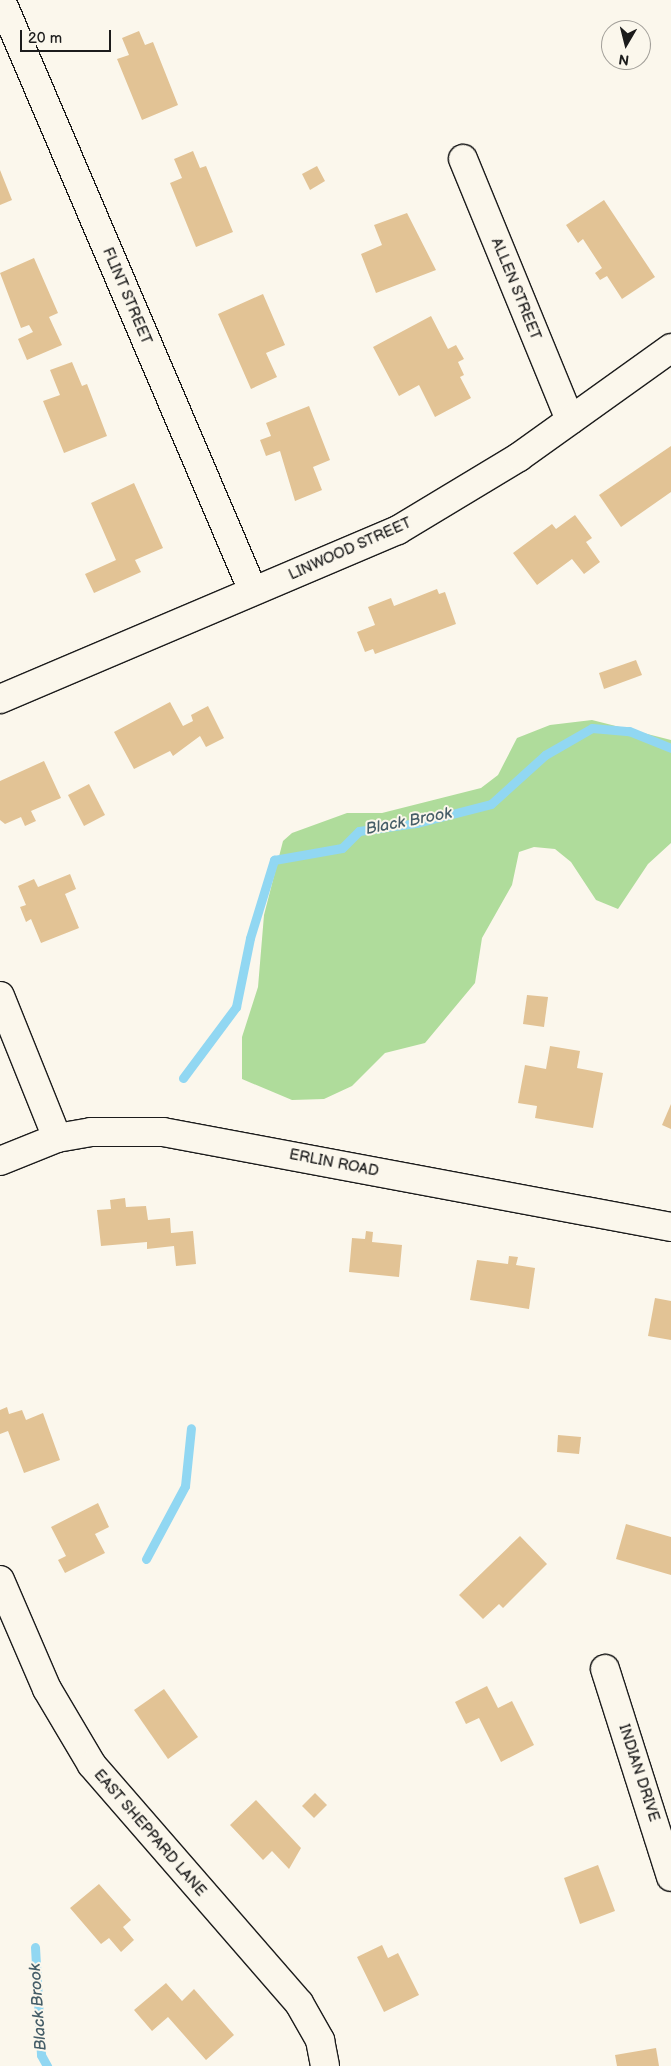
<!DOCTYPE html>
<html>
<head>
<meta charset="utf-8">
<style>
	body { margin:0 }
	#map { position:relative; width:671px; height:2066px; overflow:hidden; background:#fbf7ec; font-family:"Balsamiq Sans",sans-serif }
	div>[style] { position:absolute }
	.green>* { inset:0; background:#afdc9b }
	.stream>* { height:9px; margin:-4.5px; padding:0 4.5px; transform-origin:4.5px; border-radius:4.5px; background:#91d7f2 }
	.building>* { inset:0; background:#e2c395 }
	.roads { filter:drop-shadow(1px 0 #1c1c1c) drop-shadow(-1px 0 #1c1c1c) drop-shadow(0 1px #1c1c1c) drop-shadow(0 -1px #1c1c1c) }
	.minor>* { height:28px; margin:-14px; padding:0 14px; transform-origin:14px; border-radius:14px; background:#fbf7ec }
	span { translate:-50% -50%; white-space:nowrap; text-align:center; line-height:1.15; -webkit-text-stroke:4px #fbf7ec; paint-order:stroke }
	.street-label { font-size:15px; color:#1c1c1c }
	.water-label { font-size:16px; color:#455d67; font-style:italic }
	.north { position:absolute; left:601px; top:20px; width:50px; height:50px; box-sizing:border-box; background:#fbf7ec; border:1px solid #a29f99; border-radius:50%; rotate:188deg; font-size:14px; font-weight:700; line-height:20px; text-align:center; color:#1c1c1c }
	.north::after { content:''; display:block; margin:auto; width:18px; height:22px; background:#1c1c1c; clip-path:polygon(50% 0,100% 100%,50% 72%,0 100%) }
	.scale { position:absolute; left:20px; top:30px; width:91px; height:22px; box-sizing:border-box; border:2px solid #1c1c1c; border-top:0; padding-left:6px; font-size:15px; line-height:18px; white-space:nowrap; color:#1c1c1c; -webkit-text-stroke:4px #fbf7ec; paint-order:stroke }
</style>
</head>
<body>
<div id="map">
	<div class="green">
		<div style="clip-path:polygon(592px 720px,671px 740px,671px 843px,648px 864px,618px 909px,596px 900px,571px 862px,555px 849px,534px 847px,519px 852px,512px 885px,482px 938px,475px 983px,425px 1043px,385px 1053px,352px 1086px,324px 1099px,292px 1100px,242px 1079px,242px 1037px,258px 987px,264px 915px,283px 841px,292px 833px,347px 813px,382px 813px,481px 788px,498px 775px,517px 738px,550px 725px)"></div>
	</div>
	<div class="stream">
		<div style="left:183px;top:1078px;width:89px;rotate:-53.3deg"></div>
		<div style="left:236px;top:1007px;width:70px;rotate:-78.5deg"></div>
		<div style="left:250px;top:938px;width:82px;rotate:-72.9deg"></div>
		<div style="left:274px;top:860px;width:69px;rotate:-10deg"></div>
		<div style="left:342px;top:848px;width:24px;rotate:-45deg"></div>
		<div style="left:359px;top:831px;width:59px;rotate:-7.9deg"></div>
		<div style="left:417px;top:823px;width:76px;rotate:-14.4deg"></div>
		<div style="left:491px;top:804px;width:73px;rotate:-42.2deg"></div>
		<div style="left:545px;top:755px;width:54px;rotate:-29.9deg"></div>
		<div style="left:592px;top:728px;width:37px;rotate:5deg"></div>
		<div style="left:629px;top:731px;width:45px;rotate:22deg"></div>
		<div style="left:146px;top:1559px;width:83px;rotate:-61.9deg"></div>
		<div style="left:185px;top:1486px;width:58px;rotate:-84.1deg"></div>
		<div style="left:35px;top:1947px;width:108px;rotate:86.8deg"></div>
		<div style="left:41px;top:2055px;width:13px;rotate:61deg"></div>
	</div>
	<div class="building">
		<div style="clip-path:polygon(139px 31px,145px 45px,153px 42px,178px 105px,142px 120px,117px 59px,129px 55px,122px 38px)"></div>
		<div style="clip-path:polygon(193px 151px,200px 168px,206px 166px,233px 232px,196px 247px,170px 183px,182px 178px,174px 159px)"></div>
		<div style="clip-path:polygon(317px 166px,325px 181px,310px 190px,302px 174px)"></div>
		<div style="clip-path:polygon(0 170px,12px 200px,0 205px)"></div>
		<div style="clip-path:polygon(604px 200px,655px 277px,622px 299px,607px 276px,600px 280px,595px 273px,602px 268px,583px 239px,578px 243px,566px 225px)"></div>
		<div style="clip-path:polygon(407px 213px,436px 270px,376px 293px,361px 254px,382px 245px,374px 225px)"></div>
		<div style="clip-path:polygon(34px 258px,58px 313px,49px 317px,62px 345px,27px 360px,18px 339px,33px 332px,29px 325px,21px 328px,0 273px)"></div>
		<div style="clip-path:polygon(263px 294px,285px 345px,266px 353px,277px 377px,251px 389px,218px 314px)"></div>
		<div style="clip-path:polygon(431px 316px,448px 349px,456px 345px,464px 359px,458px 362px,464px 375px,460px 377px,471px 398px,435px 417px,419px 385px,399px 396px,373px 347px)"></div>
		<div style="clip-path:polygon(72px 362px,82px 386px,87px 384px,107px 436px,64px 453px,43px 401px,60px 395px,50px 370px)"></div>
		<div style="clip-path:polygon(309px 406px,330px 460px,313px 467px,322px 490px,295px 501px,280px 451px,266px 456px,260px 440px,271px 436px,266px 423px)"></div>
		<div style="clip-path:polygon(671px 446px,671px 492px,621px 527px,599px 495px)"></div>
		<div style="clip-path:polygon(134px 483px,163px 548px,135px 560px,141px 572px,94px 593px,85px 574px,116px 560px,91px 503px)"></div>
		<div style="clip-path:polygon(575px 515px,592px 538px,586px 542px,600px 562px,584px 574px,572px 559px,537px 585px,513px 553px,552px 524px,556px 529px)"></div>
		<div style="clip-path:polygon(437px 589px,439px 594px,445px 592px,456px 624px,375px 654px,373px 649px,365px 652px,357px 632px,375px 625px,368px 607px,391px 598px,394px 606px)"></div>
		<div style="clip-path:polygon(636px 660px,642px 675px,604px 689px,599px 673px)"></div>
		<div style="clip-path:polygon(170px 702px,183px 726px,193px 721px,191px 715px,208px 706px,224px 738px,206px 747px,200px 736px,173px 756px,170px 751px,134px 769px,114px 732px)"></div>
		<div style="clip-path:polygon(44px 761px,61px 798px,31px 811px,36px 821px,25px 826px,21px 817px,5px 824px,0 820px,0 781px)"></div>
		<div style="clip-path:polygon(89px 784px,105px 815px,84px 826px,68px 795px)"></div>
		<div style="clip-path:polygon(70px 874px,76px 889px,65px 894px,79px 928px,41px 943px,31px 919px,26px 922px,20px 907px,26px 905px,18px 886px,34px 879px,38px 887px)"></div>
		<div style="clip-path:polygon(527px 995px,548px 997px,544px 1027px,523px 1024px)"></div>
		<div style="clip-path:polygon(550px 1046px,580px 1051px,577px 1068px,603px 1073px,593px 1128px,535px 1118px,537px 1106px,518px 1103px,525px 1065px,546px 1069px)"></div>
		<div style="clip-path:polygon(671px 1104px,671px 1129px,662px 1125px)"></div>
		<div style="clip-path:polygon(125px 1198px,126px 1207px,146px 1206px,148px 1220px,170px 1218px,171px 1233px,193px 1231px,196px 1264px,176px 1266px,174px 1246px,147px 1249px,147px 1242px,101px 1246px,97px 1210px,111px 1209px,110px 1200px)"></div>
		<div style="clip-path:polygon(366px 1231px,373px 1232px,372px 1242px,402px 1245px,399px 1277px,349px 1272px,352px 1238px,365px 1239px)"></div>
		<div style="clip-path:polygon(509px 1256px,518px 1257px,516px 1265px,535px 1268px,529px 1309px,470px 1300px,477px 1260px,508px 1264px)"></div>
		<div style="clip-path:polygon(655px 1298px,671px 1301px,671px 1340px,648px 1336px)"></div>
		<div style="clip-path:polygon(7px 1407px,9px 1414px,22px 1410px,26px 1420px,43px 1413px,60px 1460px,24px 1473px,8px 1431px,0 1434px,0 1410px)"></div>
		<div style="clip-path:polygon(558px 1435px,581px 1437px,579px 1454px,557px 1452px)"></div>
		<div style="clip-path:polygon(98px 1503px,109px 1527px,95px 1534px,105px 1553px,65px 1573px,58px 1560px,66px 1556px,51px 1527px)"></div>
		<div style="clip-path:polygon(626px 1524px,671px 1537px,671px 1575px,616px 1559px)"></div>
		<div style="clip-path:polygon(520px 1536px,547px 1564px,503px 1608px,499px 1604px,483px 1619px,459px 1595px)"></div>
		<div style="clip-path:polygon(487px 1686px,498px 1708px,512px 1701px,534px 1745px,501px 1762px,479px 1718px,466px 1724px,455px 1702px)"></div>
		<div style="clip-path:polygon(164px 1689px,198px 1737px,168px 1759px,134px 1710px)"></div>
		<div style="clip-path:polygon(315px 1793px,327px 1805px,314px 1818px,302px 1806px)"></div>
		<div style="clip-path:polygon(256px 1800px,301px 1848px,289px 1869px,272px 1851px,263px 1860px,230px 1825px)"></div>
		<div style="clip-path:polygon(598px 1865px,615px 1911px,580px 1924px,564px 1878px)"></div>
		<div style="clip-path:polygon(99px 1884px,131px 1920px,123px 1927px,134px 1940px,121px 1952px,109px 1938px,101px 1944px,70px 1908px)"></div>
		<div style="clip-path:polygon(382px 1945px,388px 1958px,398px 1953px,419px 1995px,384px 2012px,357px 1957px)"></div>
		<div style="clip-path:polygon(166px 1983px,182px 2001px,194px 1989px,234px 2035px,206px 2060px,168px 2017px,152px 2031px,134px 2010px)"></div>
		<div style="clip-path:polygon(656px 2048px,659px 2066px,617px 2066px,615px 2055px)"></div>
	</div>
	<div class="roads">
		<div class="minor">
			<div style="left:1px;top:0;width:642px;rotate:66.91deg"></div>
			<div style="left:463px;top:159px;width:282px;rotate:67.7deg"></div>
			<div style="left:0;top:699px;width:432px;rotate:-23deg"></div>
			<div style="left:398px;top:530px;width:141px;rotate:-31.1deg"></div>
			<div style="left:519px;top:457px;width:187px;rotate:-35.6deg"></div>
			<div style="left:0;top:996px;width:153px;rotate:68.1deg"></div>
			<div style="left:0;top:1161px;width:61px;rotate:-22deg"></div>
			<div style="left:57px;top:1138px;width:35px;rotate:-10deg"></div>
			<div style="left:91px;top:1132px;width:72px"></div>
			<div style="left:163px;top:1132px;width:517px;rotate:10.59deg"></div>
			<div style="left:0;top:1580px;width:119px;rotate:66.7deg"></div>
			<div style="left:47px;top:1689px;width:88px;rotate:59.4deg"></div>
			<div style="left:92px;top:1765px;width:315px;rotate:49deg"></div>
			<div style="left:299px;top:2003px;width:43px;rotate:60.4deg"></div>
			<div style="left:320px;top:2040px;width:26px;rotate:79deg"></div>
			<div style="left:605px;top:1669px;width:218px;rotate:72.4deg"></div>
		</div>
	</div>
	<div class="street-label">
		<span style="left:516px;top:289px;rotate:68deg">ALLEN STREET</span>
		<span style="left:127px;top:296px;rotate:67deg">FLINT STREET</span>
		<span style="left:350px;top:549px;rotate:-24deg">LINWOOD STREET</span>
		<span style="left:334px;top:1163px;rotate:11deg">ERLIN ROAD</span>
		<span style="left:639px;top:1773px;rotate:72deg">INDIAN DRIVE</span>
		<span style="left:150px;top:1833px;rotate:49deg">EAST SHEPPARD LANE</span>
	</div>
	<div class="water-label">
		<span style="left:409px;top:822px;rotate:-11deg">Black Brook</span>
		<span style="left:39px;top:2007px;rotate:-94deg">Black Brook</span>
	</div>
	<div class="north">N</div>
	<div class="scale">20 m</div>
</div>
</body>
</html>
